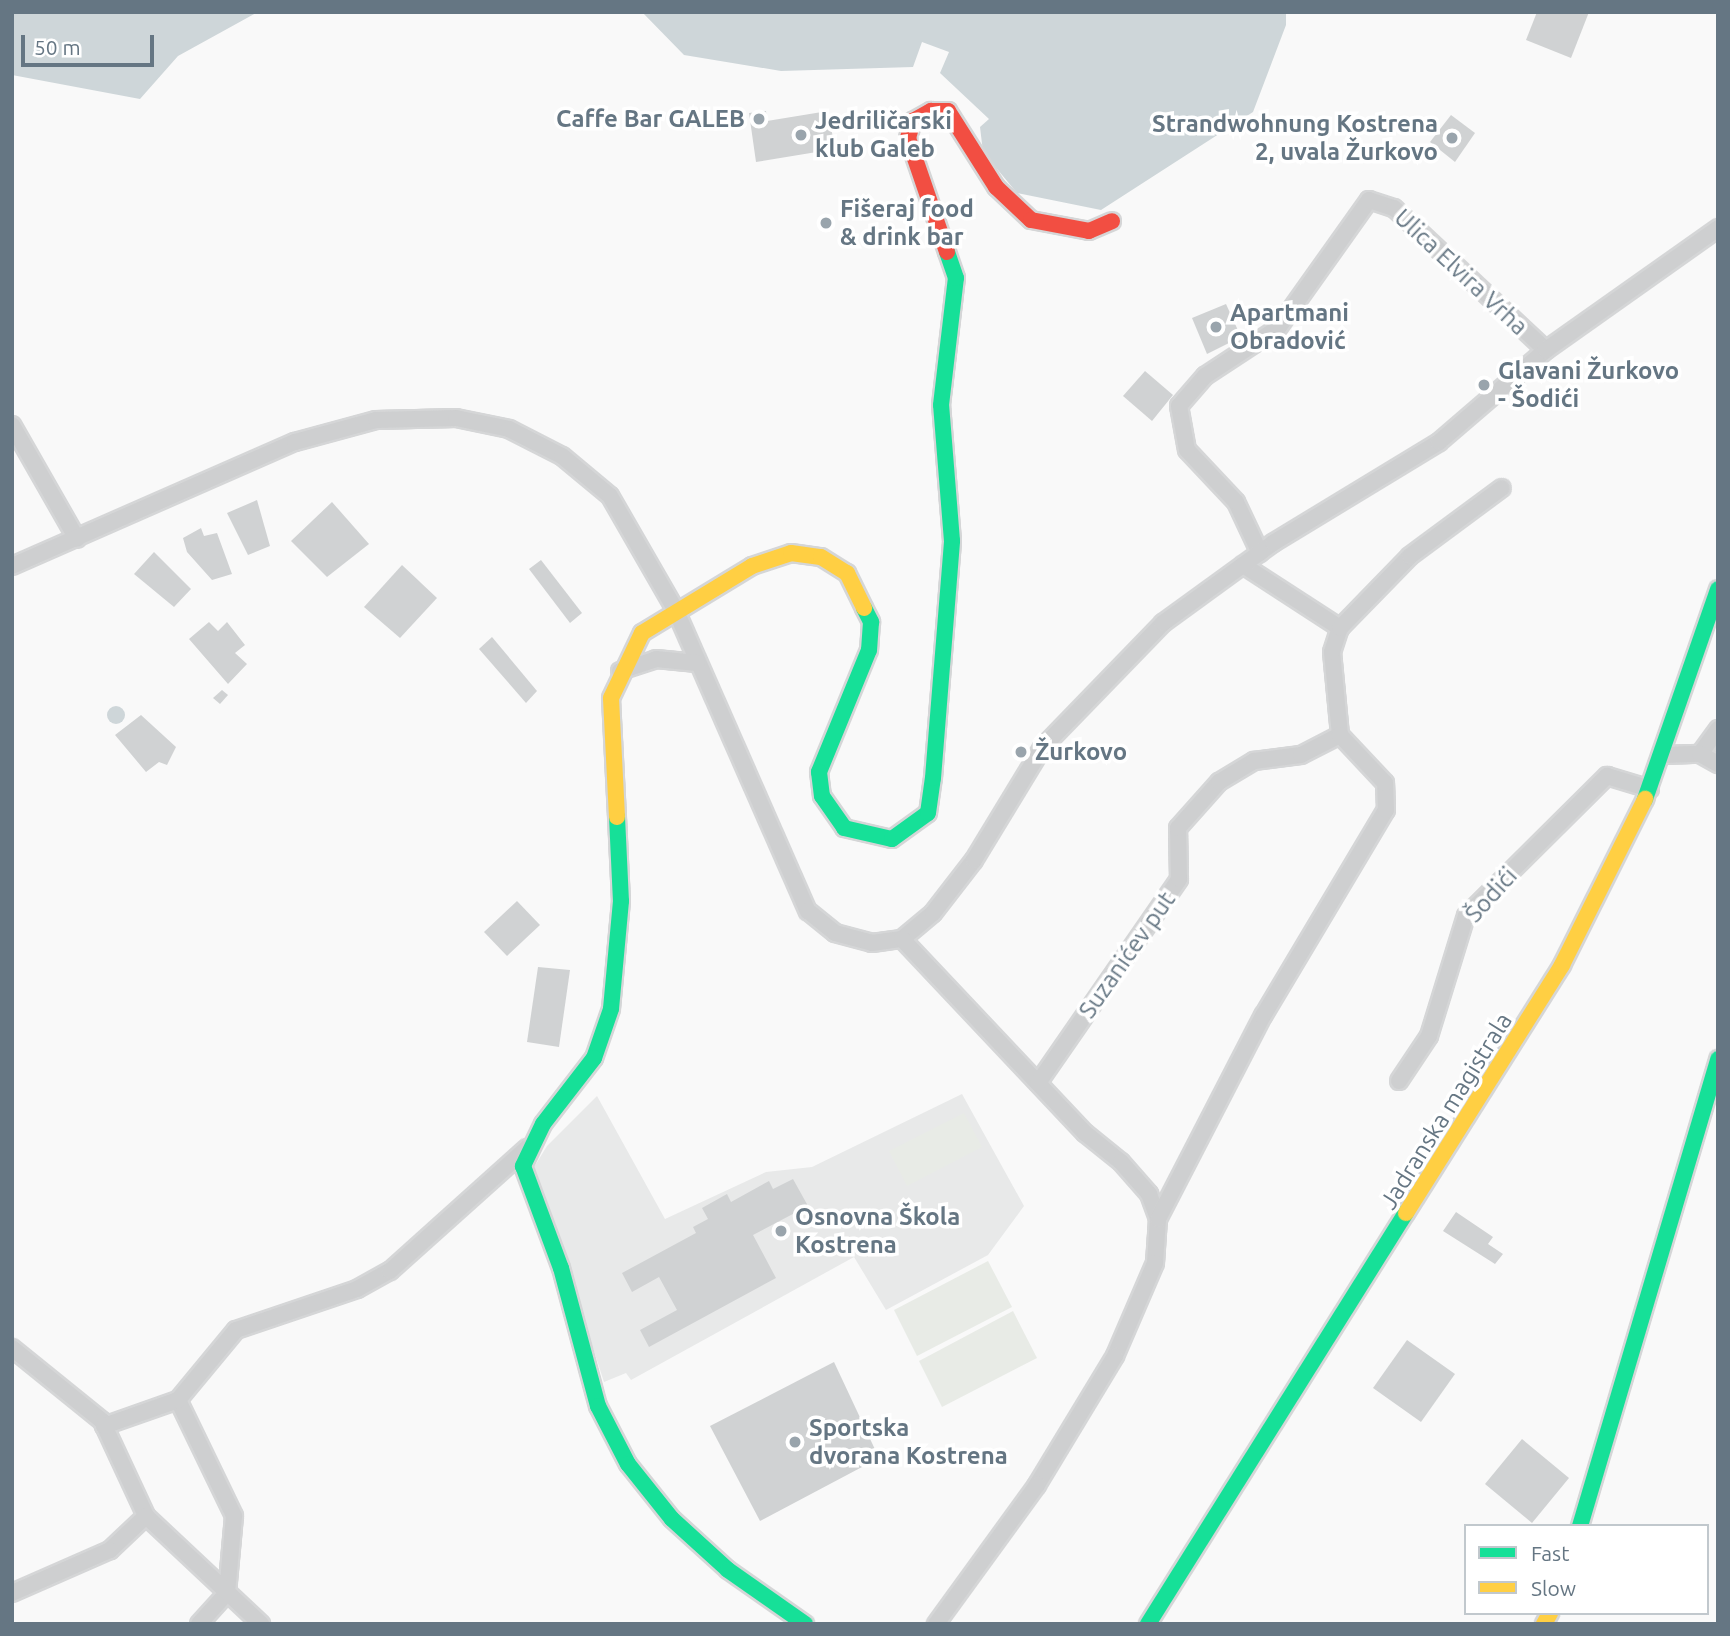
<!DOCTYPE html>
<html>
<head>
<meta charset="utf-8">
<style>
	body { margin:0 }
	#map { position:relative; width:1730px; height:1636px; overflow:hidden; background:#f9f9f9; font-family:Ubuntu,sans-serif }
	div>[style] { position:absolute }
	.built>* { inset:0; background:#e8e9e9 }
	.green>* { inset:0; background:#e8ebe6 }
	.water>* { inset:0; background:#ced6d9 }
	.round { border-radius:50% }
	.building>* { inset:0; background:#d0d2d3 }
	.roads { filter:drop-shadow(2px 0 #d5d6d7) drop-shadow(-2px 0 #d5d6d7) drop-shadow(0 2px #d5d6d7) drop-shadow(0 -2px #d5d6d7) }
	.street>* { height:16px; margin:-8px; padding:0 8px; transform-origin:8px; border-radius:8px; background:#cecfd0 }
	.fast>* { height:16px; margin:-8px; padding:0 8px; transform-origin:8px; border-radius:8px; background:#16e098 }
	.slow>* { height:16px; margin:-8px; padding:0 8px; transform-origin:8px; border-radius:8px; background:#ffcf43 }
	.jam>* { height:16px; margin:-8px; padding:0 8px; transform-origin:8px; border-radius:8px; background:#f24e42 }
	.dots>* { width:19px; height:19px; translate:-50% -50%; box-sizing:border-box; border:4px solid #fff; border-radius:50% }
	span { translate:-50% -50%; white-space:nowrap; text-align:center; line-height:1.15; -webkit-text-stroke:7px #fff; paint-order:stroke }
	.poi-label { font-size:24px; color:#657683; font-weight:700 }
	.right { translate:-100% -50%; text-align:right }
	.left { translate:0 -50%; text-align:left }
	.street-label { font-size:24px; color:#657683 }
	.frame { position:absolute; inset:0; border:14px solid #657683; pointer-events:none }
	.legend { position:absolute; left:1464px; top:1524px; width:245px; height:91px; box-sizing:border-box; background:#fff; border:2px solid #c1c8cd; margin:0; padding:9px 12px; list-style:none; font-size:21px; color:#657683 }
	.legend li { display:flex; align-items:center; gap:14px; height:35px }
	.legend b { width:35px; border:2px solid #c1c8cd }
	.scale { position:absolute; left:21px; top:35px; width:133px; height:32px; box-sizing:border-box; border:4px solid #657683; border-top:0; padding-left:9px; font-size:21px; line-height:24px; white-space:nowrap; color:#657683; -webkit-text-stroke:5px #fff; paint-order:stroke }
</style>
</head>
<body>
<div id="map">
	<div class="built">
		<div style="clip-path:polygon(962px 1094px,1024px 1206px,988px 1255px,886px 1310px,854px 1257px,631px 1380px,626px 1373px,604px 1382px,534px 1167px,547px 1146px,597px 1096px,665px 1219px,766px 1172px,812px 1167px)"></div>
	</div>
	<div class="green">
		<div style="clip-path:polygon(964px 1113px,982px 1147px,907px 1186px,889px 1151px)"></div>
		<div style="clip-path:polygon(988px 1261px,1012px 1307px,917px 1356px,894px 1310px)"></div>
		<div style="clip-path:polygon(1013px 1311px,1037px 1358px,942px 1407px,919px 1361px)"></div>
	</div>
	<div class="water">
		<div style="clip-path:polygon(12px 12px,258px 12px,178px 56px,140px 99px,12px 75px)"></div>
		<div style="clip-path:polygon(642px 12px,1286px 12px,1286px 25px,1253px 112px,1101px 210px,1017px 193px,983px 152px,980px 127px,989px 119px,940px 73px,949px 52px,922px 42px,913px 67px,781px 71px,684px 55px)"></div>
		<div class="round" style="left:107px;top:706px;width:18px;height:18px"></div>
	</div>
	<div class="building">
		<div style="clip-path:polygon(1537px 12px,1589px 12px,1571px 58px,1526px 40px)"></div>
		<div style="clip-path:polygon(766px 111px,767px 121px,828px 111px,835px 149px,756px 162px,749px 113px)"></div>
		<div style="clip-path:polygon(1451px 115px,1475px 133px,1455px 162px,1430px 142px)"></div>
		<div style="clip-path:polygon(1226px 304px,1241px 337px,1207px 354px,1192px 318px)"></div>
		<div style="clip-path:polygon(1145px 371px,1173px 395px,1152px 421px,1123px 396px)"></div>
		<div style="clip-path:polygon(257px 500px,270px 546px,248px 555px,227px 513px)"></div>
		<div style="clip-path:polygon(332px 502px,369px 544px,327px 577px,291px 541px)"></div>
		<div style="clip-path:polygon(201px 528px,204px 536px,217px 533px,232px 574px,212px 580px,187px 552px,183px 538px)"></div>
		<div style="clip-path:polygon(154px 552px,191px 589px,174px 607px,134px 574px)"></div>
		<div style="clip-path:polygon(541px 560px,582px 613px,570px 623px,529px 569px)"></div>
		<div style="clip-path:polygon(402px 565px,437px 598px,400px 638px,364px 607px)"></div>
		<div style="clip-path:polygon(209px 622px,218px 631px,227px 622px,245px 645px,235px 653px,247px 664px,228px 684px,189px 639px)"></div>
		<div style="clip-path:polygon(492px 637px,537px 691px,526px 703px,479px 649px)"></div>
		<div style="clip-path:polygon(222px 690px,228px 695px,220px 704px,213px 698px)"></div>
		<div style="clip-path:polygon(141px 715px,176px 747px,167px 765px,159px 762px,146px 772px,115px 735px)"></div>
		<div style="clip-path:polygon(517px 901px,540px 925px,507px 956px,484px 932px)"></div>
		<div style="clip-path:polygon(538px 967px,570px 970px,559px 1047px,527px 1042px)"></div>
		<div style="clip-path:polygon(793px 1179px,808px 1206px,753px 1235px,776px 1278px,649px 1347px,640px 1330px,677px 1310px,659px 1277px,632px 1292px,622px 1273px,696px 1233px,693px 1227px,708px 1219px,702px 1208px,727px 1194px,731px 1202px,769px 1181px,773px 1189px)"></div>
		<div style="clip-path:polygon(1456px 1212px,1493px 1237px,1488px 1244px,1503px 1254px,1495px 1264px,1443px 1231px)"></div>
		<div style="clip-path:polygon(1407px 1340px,1455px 1374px,1421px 1422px,1373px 1388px)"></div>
		<div style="clip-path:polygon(834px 1362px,879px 1458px,760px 1521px,710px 1426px)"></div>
		<div style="clip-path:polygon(1522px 1439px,1569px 1478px,1532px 1523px,1485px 1484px)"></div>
	</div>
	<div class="roads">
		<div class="street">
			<div style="left:12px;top:425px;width:131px;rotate:60.3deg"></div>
			<div style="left:1260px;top:553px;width:56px;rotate:-115.2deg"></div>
			<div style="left:1236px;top:502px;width:71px;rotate:-133.3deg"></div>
			<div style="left:1187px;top:450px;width:45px;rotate:-100.3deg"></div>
			<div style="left:1179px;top:406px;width:40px;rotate:-49deg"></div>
			<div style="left:1205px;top:376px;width:87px;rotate:-33.3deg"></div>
			<div style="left:1278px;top:328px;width:157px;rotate:-54.6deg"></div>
			<div style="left:1369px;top:200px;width:26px;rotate:18deg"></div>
			<div style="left:1394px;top:208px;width:208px;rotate:43.1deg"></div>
			<div style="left:1243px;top:565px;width:116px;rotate:33deg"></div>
			<div style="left:12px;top:566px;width:309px;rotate:-23.7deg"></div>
			<div style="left:295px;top:442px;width:84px;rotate:-15.2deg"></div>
			<div style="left:376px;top:420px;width:80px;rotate:-1.4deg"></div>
			<div style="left:456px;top:418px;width:54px;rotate:11.7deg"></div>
			<div style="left:509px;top:429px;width:59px;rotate:27deg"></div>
			<div style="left:562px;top:456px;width:62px;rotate:39.8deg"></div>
			<div style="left:610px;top:496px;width:133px;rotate:60.1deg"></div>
			<div style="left:676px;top:611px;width:328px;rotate:66.3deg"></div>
			<div style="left:808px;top:911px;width:35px;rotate:39deg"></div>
			<div style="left:835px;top:933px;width:38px;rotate:15deg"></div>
			<div style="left:872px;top:943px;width:30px;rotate:-8deg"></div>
			<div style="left:902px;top:939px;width:40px;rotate:-40deg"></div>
			<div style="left:933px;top:913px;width:67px;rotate:-52.3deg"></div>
			<div style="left:974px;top:860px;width:131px;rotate:-58.7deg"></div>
			<div style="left:1042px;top:748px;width:174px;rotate:-45.9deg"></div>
			<div style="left:1163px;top:623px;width:136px;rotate:-36deg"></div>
			<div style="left:1273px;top:543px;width:194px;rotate:-31.3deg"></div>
			<div style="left:1439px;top:442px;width:141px;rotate:-40.7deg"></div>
			<div style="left:1546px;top:350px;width:211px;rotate:-35.3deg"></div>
			<div style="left:620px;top:671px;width:38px;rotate:-18deg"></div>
			<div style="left:656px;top:659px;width:41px;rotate:5.6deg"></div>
			<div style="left:1700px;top:754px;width:31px;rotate:-54deg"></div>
			<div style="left:1663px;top:755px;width:37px;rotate:-2deg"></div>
			<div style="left:1700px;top:754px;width:21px;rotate:29deg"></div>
			<div style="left:902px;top:939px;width:267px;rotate:46.7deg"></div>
			<div style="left:1085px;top:1133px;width:46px;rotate:38.9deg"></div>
			<div style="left:1121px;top:1162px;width:43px;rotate:48.8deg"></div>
			<div style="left:1149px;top:1194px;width:27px;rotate:70deg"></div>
			<div style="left:1158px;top:1219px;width:44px;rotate:93.9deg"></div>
			<div style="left:1155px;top:1263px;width:101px;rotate:113.3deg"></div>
			<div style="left:1115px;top:1356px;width:151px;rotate:121.2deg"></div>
			<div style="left:1037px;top:1485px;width:172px;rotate:126deg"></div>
			<div style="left:1399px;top:1081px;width:54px;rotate:-56.3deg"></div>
			<div style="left:1429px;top:1036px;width:126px;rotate:-72.9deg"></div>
			<div style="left:1466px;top:916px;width:199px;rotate:-44.8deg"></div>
			<div style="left:1607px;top:776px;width:45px;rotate:16.8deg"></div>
			<div style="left:1038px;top:1083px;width:248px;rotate:-55.3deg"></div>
			<div style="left:1179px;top:879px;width:51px;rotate:-91.1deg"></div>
			<div style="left:1178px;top:828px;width:62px;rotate:-48.3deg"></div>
			<div style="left:1219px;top:782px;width:41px;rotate:-31deg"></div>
			<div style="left:1254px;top:761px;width:47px;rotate:-7.3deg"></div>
			<div style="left:1301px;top:755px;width:44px;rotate:-27.1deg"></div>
			<div style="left:1340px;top:735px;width:83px;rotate:-95.5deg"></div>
			<div style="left:1332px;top:652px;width:25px;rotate:-72deg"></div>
			<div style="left:1340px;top:628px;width:100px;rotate:-45.8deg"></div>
			<div style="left:1410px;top:556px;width:114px;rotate:-36.5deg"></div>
			<div style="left:1158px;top:1219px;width:229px;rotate:-62.7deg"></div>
			<div style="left:1263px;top:1016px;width:240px;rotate:-59.2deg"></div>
			<div style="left:1386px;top:810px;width:27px;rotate:-92deg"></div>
			<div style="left:1385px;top:783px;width:66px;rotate:-133.2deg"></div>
			<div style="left:12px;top:1348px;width:116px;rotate:39deg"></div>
			<div style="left:102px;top:1421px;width:105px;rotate:65.1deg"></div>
			<div style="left:146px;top:1516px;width:50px;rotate:136.6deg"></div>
			<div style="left:110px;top:1550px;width:107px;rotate:156.3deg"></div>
			<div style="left:178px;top:1400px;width:129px;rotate:64.2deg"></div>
			<div style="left:234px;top:1516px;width:77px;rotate:95.2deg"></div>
			<div style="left:227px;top:1593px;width:42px;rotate:132.1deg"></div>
			<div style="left:104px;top:1426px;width:78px;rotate:-19.4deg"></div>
			<div style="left:178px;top:1400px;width:91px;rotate:-50.4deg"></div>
			<div style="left:236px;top:1330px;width:128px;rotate:-18.7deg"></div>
			<div style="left:357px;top:1289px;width:38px;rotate:-29deg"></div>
			<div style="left:390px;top:1271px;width:184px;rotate:-41.9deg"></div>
			<div style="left:146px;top:1516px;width:158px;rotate:43.2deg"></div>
		</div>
		<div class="fast">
			<div style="left:864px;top:608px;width:16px;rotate:63deg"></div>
			<div style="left:871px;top:622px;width:28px;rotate:94deg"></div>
			<div style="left:869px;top:650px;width:132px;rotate:112.3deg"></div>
			<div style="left:819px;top:772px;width:24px;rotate:83deg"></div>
			<div style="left:822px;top:796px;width:39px;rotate:55deg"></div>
			<div style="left:844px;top:828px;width:49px;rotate:12.9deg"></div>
			<div style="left:892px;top:839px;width:44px;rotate:-35.8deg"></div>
			<div style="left:928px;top:813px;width:35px;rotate:-82deg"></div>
			<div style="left:933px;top:778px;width:238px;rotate:-85.4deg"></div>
			<div style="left:952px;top:541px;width:136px;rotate:-94.6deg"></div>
			<div style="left:941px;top:405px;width:128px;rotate:-83.3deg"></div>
			<div style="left:956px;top:278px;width:28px;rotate:-109deg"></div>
			<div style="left:1645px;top:799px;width:222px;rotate:-70.8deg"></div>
			<div style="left:617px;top:817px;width:84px;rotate:87.3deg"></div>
			<div style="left:621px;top:901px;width:108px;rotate:95.3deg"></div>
			<div style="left:611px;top:1009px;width:52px;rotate:109.1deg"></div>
			<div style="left:594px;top:1058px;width:83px;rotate:127.7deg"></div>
			<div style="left:543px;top:1124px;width:47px;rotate:115.5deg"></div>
			<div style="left:523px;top:1166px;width:109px;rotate:69.6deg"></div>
			<div style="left:561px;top:1268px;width:143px;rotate:75deg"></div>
			<div style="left:598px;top:1406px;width:65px;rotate:62.7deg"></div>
			<div style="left:628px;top:1464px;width:70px;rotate:51.3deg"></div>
			<div style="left:672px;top:1519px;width:76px;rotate:42.3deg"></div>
			<div style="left:728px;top:1570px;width:94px;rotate:35deg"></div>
			<div style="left:1580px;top:1526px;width:487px;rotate:-73.5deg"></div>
			<div style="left:1148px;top:1624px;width:485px;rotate:-57.9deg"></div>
		</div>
		<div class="slow">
			<div style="left:617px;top:817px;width:119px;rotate:-92.9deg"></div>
			<div style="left:611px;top:698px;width:72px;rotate:-64.5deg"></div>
			<div style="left:642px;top:633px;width:129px;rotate:-31.3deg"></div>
			<div style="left:752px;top:566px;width:41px;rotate:-18.4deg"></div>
			<div style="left:791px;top:553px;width:30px;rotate:8deg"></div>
			<div style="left:821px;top:557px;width:31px;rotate:32deg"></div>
			<div style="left:847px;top:573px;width:39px;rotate:64deg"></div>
			<div style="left:1406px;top:1213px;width:293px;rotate:-57.8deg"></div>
			<div style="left:1562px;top:965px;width:186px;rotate:-63.4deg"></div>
			<div style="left:1544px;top:1624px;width:13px;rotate:-61deg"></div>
		</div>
		<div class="jam">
			<div style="left:947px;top:252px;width:120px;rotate:-108.9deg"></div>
			<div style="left:908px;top:138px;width:18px;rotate:-74deg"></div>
			<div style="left:913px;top:121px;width:21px;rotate:-29deg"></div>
			<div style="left:931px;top:111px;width:17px"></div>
			<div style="left:948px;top:111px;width:90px;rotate:57.7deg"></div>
			<div style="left:996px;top:187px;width:48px;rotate:43.3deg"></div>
			<div style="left:1031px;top:220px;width:59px;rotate:10.7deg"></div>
			<div style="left:1089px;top:231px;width:25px;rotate:-23deg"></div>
		</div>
	</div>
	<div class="dots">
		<div style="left:759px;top:119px;background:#99a4ac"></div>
		<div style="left:801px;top:135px;background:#99a4ac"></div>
		<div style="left:1452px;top:138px;background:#99a4ac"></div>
		<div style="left:826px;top:223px;background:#99a4ac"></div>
		<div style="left:1216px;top:327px;background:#99a4ac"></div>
		<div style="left:1484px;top:385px;background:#99a4ac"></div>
		<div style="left:1021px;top:752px;background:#99a4ac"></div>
		<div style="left:781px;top:1231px;background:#99a4ac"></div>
		<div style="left:795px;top:1442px;background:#99a4ac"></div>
	</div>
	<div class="poi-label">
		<span class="right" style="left:745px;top:119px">Caffe Bar GALEB</span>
		<span class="left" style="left:815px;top:135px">Jedriličarski<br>klub Galeb</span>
		<span class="right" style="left:1438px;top:138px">Strandwohnung Kostrena<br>2, uvala Žurkovo</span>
		<span class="left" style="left:840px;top:223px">Fišeraj food<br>&amp; drink bar</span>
		<span class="left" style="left:1230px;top:327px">Apartmani<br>Obradović</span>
		<span class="left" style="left:1498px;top:385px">Glavani Žurkovo<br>- Šodići</span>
		<span class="left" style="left:1035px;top:752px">Žurkovo</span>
		<span class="left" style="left:795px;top:1231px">Osnovna Škola<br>Kostrena</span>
		<span class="left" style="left:809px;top:1442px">Sportska<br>dvorana Kostrena</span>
	</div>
	<div class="street-label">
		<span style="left:1461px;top:272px;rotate:43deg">Ulica Elvira Vrha</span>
		<span style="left:1491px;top:895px;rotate:-48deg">Šodići</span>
		<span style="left:1127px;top:955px;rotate:-55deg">Suzanićev put</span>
		<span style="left:1446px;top:1111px;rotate:-58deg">Jadranska magistrala</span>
	</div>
	<div class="frame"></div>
	<ul class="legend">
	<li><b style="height:9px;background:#16e098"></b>Fast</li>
	<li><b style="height:9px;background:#ffcf43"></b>Slow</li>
	</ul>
	<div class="scale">50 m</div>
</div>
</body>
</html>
